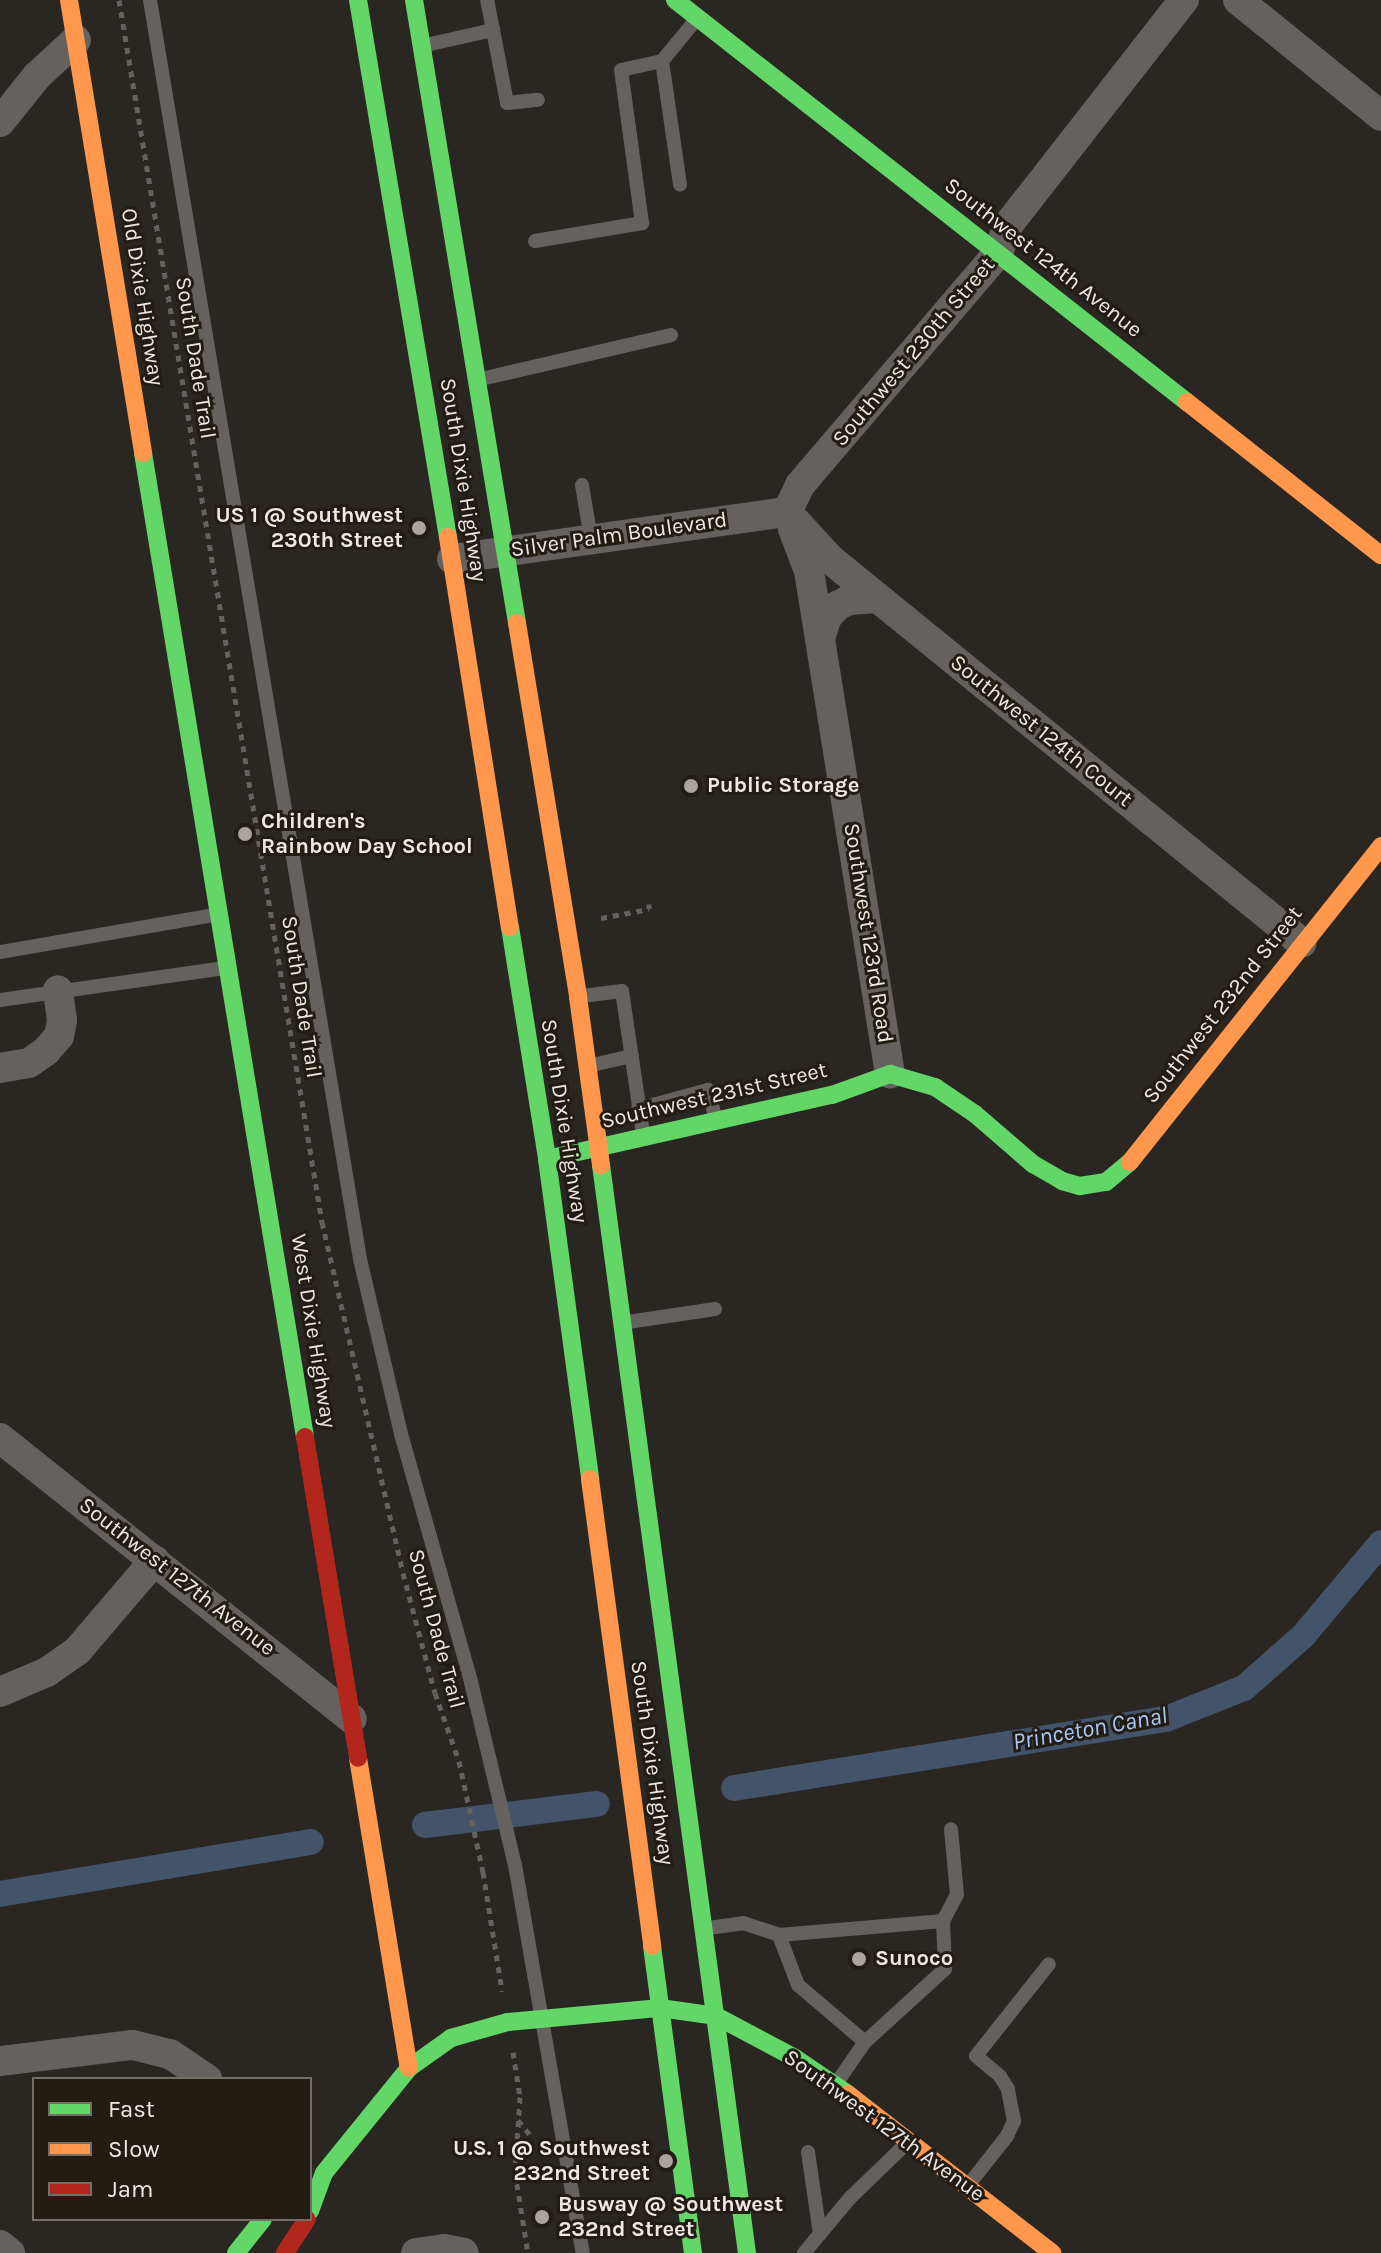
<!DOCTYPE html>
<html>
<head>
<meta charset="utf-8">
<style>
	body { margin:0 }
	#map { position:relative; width:1381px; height:2253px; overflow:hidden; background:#2a2622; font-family:Karla,sans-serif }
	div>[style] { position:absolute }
	.canal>* { height:26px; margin:-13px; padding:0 13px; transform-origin:13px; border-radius:13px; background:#435369 }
	.path>* { height:5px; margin-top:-2.5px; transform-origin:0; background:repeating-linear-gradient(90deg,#64615e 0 6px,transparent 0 12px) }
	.lane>* { height:14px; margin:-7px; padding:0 7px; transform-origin:7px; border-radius:7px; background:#65615e }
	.street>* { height:30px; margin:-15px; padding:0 15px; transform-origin:15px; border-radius:15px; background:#65615e }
	.fast>* { height:18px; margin:-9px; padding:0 9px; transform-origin:9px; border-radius:9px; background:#63d668 }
	.slow>* { height:18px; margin:-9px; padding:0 9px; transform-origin:9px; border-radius:9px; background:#ff974d }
	.jam>* { height:18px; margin:-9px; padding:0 9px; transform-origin:9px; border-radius:9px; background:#b3261e }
	.dots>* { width:22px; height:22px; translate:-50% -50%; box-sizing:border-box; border:4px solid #231c15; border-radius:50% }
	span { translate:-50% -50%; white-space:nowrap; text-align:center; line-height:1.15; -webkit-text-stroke:6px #231c15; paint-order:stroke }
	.street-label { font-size:22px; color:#ede8e3 }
	.poi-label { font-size:22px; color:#ede8e3; font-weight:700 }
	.right { translate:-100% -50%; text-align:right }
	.left { translate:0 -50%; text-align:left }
	.water-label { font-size:24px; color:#a8c9f8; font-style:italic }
	.legend { position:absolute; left:32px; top:2077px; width:280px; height:144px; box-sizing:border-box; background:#231c15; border:2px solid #746e67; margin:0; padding:10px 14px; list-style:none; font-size:24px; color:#ede8e3 }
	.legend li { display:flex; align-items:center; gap:16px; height:40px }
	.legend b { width:40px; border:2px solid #746e67 }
</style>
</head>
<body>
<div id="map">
	<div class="canal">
		<div style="left:734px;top:1788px;width:437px;rotate:-9.1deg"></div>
		<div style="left:1166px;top:1719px;width:84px;rotate:-21.7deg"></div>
		<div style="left:1244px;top:1688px;width:79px;rotate:-41.4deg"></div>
		<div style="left:1303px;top:1636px;width:121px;rotate:-50deg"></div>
		<div style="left:425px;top:1825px;width:173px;rotate:-7deg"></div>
		<div style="left:0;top:1894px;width:315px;rotate:-9.5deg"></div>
	</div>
	<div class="path">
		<div style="left:119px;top:0;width:1239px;rotate:80.57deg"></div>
		<div style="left:322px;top:1222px;width:360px;rotate:77deg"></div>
		<div style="left:403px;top:1573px;width:124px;rotate:75.1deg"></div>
		<div style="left:435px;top:1693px;width:72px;rotate:70.6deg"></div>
		<div style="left:459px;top:1761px;width:114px;rotate:77.8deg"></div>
		<div style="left:483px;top:1872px;width:121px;rotate:80.9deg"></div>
		<div style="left:601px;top:918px;width:49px;rotate:-10.6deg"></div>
		<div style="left:649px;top:909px;width:5px;rotate:-90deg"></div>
		<div style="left:513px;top:2052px;width:46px;rotate:81.2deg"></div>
		<div style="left:520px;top:2097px;width:75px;rotate:93.8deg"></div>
		<div style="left:515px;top:2172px;width:82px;rotate:80.9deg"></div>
		<div style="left:518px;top:2120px;width:19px;rotate:51deg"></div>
	</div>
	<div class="lane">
		<div style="left:150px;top:0;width:1276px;rotate:80.53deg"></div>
		<div style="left:360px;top:1259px;width:180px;rotate:76.8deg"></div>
		<div style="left:401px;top:1434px;width:258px;rotate:74.2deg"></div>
		<div style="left:471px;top:1682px;width:188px;rotate:76.5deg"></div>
		<div style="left:515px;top:1865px;width:394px;rotate:80.1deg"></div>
		<div style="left:493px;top:30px;width:74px;rotate:79.1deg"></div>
		<div style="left:507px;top:103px;width:31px;rotate:-6deg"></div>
		<div style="left:426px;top:45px;width:69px;rotate:-12.6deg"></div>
		<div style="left:493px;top:30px;width:31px;rotate:-101deg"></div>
		<div style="left:662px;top:61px;width:125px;rotate:81.7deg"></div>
		<div style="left:535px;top:241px;width:109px;rotate:-9.5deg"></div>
		<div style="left:642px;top:223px;width:154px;rotate:-97.8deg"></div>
		<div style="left:621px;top:70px;width:42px;rotate:-12.4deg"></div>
		<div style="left:662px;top:61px;width:52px;rotate:-50.5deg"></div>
		<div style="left:481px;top:379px;width:195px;rotate:-13deg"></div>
		<div style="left:582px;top:485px;width:55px;rotate:80.5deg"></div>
		<div style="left:0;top:952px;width:218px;rotate:-9.8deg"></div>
		<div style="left:582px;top:996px;width:40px;rotate:-7.1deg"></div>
		<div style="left:622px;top:991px;width:144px;rotate:81.6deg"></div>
		<div style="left:0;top:1000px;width:227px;rotate:-8.1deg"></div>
		<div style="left:592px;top:1065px;width:41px;rotate:-12.7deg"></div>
		<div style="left:638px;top:1109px;width:73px;rotate:-15.2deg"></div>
		<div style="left:708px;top:1090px;width:28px;rotate:75deg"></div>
		<div style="left:628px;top:1322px;width:88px;rotate:-8.5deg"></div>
		<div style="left:943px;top:1921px;width:30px;rotate:-62deg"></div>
		<div style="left:957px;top:1895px;width:66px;rotate:-95.2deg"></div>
		<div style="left:709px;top:1928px;width:34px;rotate:-8deg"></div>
		<div style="left:743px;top:1923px;width:38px;rotate:18deg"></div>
		<div style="left:779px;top:1935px;width:165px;rotate:-4.9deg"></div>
		<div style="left:943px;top:1921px;width:48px;rotate:87.6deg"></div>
		<div style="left:945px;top:1969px;width:108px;rotate:137.6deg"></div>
		<div style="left:865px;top:2042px;width:88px;rotate:-139.6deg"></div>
		<div style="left:798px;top:1985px;width:53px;rotate:-110.8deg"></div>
		<div style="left:838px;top:2081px;width:47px;rotate:-55.3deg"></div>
		<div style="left:808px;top:2152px;width:83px;rotate:81.7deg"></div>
		<div style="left:970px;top:2183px;width:60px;rotate:-51.8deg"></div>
		<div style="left:1007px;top:2136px;width:17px;rotate:-65deg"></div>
		<div style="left:1014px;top:2121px;width:33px;rotate:-101deg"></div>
		<div style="left:1008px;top:2089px;width:15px;rotate:-122deg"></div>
		<div style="left:1000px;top:2076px;width:31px;rotate:-140deg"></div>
		<div style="left:976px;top:2056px;width:117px;rotate:-51.6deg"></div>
		<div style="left:804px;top:2253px;width:72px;rotate:-50.1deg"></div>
		<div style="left:850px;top:2198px;width:78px;rotate:-44deg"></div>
	</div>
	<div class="street">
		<div style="left:1238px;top:0;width:184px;rotate:39deg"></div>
		<div style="left:0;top:122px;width:59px;rotate:-51.2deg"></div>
		<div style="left:37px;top:76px;width:53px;rotate:-42.7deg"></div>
		<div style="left:787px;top:512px;width:64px;rotate:47.5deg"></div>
		<div style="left:830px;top:559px;width:608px;rotate:39.13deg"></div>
		<div style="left:787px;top:512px;width:30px;rotate:-64deg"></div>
		<div style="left:800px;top:485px;width:305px;rotate:-49.5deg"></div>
		<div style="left:998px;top:253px;width:30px;rotate:-70deg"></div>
		<div style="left:1008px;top:225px;width:286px;rotate:-52deg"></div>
		<div style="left:793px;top:529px;width:45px;rotate:69.1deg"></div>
		<div style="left:809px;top:571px;width:509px;rotate:80.85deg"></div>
		<div style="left:452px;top:559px;width:338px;rotate:-8deg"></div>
		<div style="left:821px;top:635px;width:19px;rotate:-72deg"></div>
		<div style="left:827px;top:617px;width:15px;rotate:-48deg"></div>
		<div style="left:837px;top:606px;width:13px;rotate:-27deg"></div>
		<div style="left:849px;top:600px;width:28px;rotate:-4deg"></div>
		<div style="left:0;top:1068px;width:29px;rotate:-10deg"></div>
		<div style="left:29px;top:1063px;width:21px;rotate:-35deg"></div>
		<div style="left:46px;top:1051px;width:20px;rotate:-49deg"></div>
		<div style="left:59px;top:1036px;width:16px;rotate:-79deg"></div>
		<div style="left:62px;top:1020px;width:30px;rotate:-98deg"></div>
		<div style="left:0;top:1438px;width:450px;rotate:38.6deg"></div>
		<div style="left:0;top:1692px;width:51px;rotate:-23.1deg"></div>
		<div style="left:47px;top:1672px;width:38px;rotate:-35deg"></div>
		<div style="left:78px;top:1650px;width:118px;rotate:-49.5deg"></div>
		<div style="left:0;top:2061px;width:134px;rotate:-6.9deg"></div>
		<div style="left:133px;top:2045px;width:38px;rotate:14deg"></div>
		<div style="left:170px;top:2054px;width:45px;rotate:34deg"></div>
		<div style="left:0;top:2245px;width:13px;rotate:39deg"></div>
		<div style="left:416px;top:2253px;width:28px;rotate:-8deg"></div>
		<div style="left:444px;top:2249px;width:20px;rotate:11deg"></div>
	</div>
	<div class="fast">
		<div style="left:358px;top:0;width:544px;rotate:80.49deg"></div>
		<div style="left:414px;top:0;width:631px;rotate:80.61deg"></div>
		<div style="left:675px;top:0;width:651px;rotate:38.14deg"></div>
		<div style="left:143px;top:453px;width:997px;rotate:80.65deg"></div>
		<div style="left:510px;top:927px;width:235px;rotate:80.9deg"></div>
		<div style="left:547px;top:1159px;width:323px;rotate:82.3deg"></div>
		<div style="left:547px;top:1159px;width:292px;rotate:-12.7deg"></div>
		<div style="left:832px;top:1095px;width:62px;rotate:-19.9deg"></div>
		<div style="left:890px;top:1074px;width:47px;rotate:16.1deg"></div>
		<div style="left:935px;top:1087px;width:48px;rotate:34deg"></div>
		<div style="left:975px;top:1114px;width:77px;rotate:40.8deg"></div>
		<div style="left:1033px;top:1164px;width:34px;rotate:30deg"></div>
		<div style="left:1062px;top:1181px;width:19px;rotate:16deg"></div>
		<div style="left:1080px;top:1186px;width:26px;rotate:-9deg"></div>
		<div style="left:1106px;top:1182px;width:31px;rotate:-40deg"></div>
		<div style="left:601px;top:1165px;width:1098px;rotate:82.36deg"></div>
		<div style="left:652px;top:1946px;width:310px;rotate:82.4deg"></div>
		<div style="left:310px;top:2211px;width:40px;rotate:-69.8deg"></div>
		<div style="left:324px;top:2173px;width:135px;rotate:-51deg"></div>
		<div style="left:409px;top:2068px;width:52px;rotate:-35.5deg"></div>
		<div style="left:451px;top:2038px;width:59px;rotate:-15.7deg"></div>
		<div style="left:508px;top:2022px;width:153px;rotate:-5.3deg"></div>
		<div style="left:660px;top:2008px;width:57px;rotate:8.1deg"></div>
		<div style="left:716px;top:2016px;width:89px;rotate:28deg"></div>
		<div style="left:795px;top:2058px;width:64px;rotate:34.2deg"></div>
		<div style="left:236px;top:2253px;width:43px;rotate:-51.5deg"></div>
	</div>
	<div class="slow">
		<div style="left:69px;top:0;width:459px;rotate:80.7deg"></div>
		<div style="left:1187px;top:402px;width:247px;rotate:38.3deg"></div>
		<div style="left:448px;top:537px;width:395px;rotate:81deg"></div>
		<div style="left:517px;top:623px;width:379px;rotate:80.7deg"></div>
		<div style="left:578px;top:997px;width:170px;rotate:82.2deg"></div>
		<div style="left:1130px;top:1162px;width:404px;rotate:-51.5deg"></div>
		<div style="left:590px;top:1479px;width:471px;rotate:82.4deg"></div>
		<div style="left:358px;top:1758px;width:314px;rotate:80.7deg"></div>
		<div style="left:848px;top:2094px;width:259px;rotate:37.9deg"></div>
	</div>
	<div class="jam">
		<div style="left:305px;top:1437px;width:325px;rotate:80.6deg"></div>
		<div style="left:285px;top:2253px;width:40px;rotate:-57.1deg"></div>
	</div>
	<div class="dots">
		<div style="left:419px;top:528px;background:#a9a49f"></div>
		<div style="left:691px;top:786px;background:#a9a49f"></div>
		<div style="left:245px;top:834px;background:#a9a49f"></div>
		<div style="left:859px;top:1959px;background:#a9a49f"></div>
		<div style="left:666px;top:2161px;background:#a9a49f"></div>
		<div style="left:542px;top:2217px;background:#a9a49f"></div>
	</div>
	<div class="street-label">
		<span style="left:1043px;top:258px;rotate:38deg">Southwest 124th Avenue</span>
		<span style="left:142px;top:297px;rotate:81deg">Old Dixie Highway</span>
		<span style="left:914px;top:352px;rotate:-50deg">Southwest 230th Street</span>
		<span style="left:195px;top:358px;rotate:81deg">South Dade Trail</span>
		<span style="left:463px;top:480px;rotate:81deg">South Dixie Highway</span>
		<span style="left:619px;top:535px;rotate:-8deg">Silver Palm Boulevard</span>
		<span style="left:1041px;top:731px;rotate:39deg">Southwest 124th Court</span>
		<span style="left:868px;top:933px;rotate:81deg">Southwest 123rd Road</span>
		<span style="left:301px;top:997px;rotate:81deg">South Dade Trail</span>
		<span style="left:1223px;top:1005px;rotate:-52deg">Southwest 232nd Street</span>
		<span style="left:714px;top:1096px;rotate:-13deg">Southwest 231st Street</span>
		<span style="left:564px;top:1121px;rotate:81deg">South Dixie Highway</span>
		<span style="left:313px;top:1331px;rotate:81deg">West Dixie Highway</span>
		<span style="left:177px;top:1577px;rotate:38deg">Southwest 127th Avenue</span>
		<span style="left:436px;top:1629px;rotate:75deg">South Dade Trail</span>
		<span style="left:652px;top:1763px;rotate:82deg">South Dixie Highway</span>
		<span style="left:884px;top:2126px;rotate:36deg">Southwest 127th Avenue</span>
	</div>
	<div class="poi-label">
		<span class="right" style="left:403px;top:528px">US 1 @ Southwest<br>230th Street</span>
		<span class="left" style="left:707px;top:786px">Public Storage</span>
		<span class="left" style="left:261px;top:834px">Children's<br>Rainbow Day School</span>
		<span class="left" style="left:875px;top:1959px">Sunoco</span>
		<span class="right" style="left:650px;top:2161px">U.S. 1 @ Southwest<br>232nd Street</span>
		<span class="left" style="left:558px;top:2217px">Busway @ Southwest<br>232nd Street</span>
	</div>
	<div class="water-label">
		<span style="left:1090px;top:1729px;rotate:-10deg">Princeton Canal</span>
	</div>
	<ul class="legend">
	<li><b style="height:10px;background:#63d668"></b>Fast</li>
	<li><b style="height:10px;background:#ff974d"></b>Slow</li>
	<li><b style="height:10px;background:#b3261e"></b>Jam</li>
	</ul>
</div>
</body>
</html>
